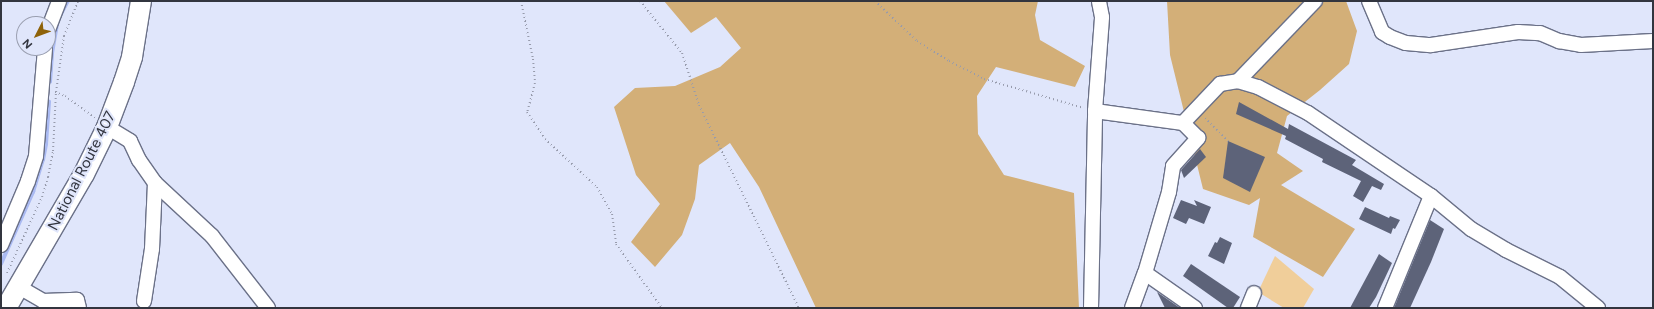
<!DOCTYPE html>
<html>
<head>
<meta charset="utf-8">
<style>
	body { margin:0 }
	#map { position:relative; width:1654px; height:309px; overflow:hidden; background:#e0e6fb; font-family:Figtree,sans-serif }
	div>[style] { position:absolute }
	.green>* { inset:0; background:#f0ce9a }
	.forest>* { inset:0; background:#d3af78 }
	.stream>* { height:3.5px; margin:-1.75px; padding:0 1.75px; transform-origin:1.75px; border-radius:1.75px; background:#aabaf2 }
	.building>* { inset:0; background:#5d6379 }
	.path>* { height:2px; margin-top:-1px; transform-origin:0; background:repeating-linear-gradient(90deg,#979bac 0 1px,transparent 0 4px) }
	.roads { filter:drop-shadow(1px 0 #6b7188) drop-shadow(-1px 0 #6b7188) drop-shadow(0 1px #6b7188) drop-shadow(0 -1px #6b7188) }
	.minor>* { height:14px; margin:-7px; padding:0 7px; transform-origin:7px; border-radius:7px; background:#fff }
	.highway>* { height:20px; margin:-10px; padding:0 10px; transform-origin:10px; border-radius:10px; background:#fff }
	span { translate:-50% -50%; white-space:nowrap; text-align:center; line-height:1.15; -webkit-text-stroke:4px #e0e6fb; paint-order:stroke }
	.street-label { font-size:15px; color:#32353f }
	.frame { position:absolute; inset:0; border:2px solid #32353f; pointer-events:none }
	.north { position:absolute; left:16px; top:16px; width:40px; height:40px; box-sizing:border-box; background:#e0e6fb; border:1px solid #9a9fb0; border-radius:50%; rotate:228deg; font-size:11px; font-weight:700; line-height:16px; text-align:center; color:#32353f }
	.north::after { content:''; display:block; margin:auto; width:14px; height:18px; background:#8e6209; clip-path:polygon(50% 0,100% 100%,50% 72%,0 100%) }
</style>
</head>
<body>
<div id="map">
	<div class="green">
		<div style="clip-path:polygon(1275px 256px,1314px 289px,1303px 308px,1284px 308px,1258px 292px)"></div>
	</div>
	<div class="forest">
		<div style="clip-path:polygon(664px 1px,1038px 1px,1035px 15px,1040px 40px,1085px 66px,1075px 87px,996px 67px,977px 96px,978px 134px,1004px 175px,1074px 193px,1079px 308px,816px 308px,759px 187px,730px 143px,699px 165px,695px 199px,682px 235px,655px 267px,631px 242px,660px 204px,636px 175px,614px 107px,635px 88px,675px 86px,720px 67px,741px 48px,716px 17px,691px 33px)"></div>
		<div style="clip-path:polygon(1167px 1px,1346px 1px,1357px 31px,1349px 64px,1320px 90px,1287px 116px,1277px 153px,1303px 171px,1281px 185px,1355px 229px,1323px 277px,1253px 237px,1260px 198px,1249px 205px,1203px 189px,1170px 55px)"></div>
	</div>
	<div class="stream">
		<div style="left:60px;top:16px;width:17px;rotate:-62deg"></div>
		<div style="left:50px;top:82px;width:29px;rotate:-86deg"></div>
		<div style="left:52px;top:53px;width:29px;rotate:-80deg"></div>
		<div style="left:1px;top:264px;width:79px;rotate:-66deg"></div>
		<div style="left:33px;top:192px;width:34px;rotate:-73deg"></div>
		<div style="left:43px;top:160px;width:16px;rotate:-79deg"></div>
		<div style="left:46px;top:144px;width:42px;rotate:-85.9deg"></div>
	</div>
	<div class="building">
		<div style="clip-path:polygon(1239px 102px,1288px 129px,1289px 124px,1356px 160px,1352px 165px,1384px 184px,1381px 190px,1372px 186px,1363px 202px,1353px 196px,1361px 181px,1322px 162px,1323px 159px,1285px 139px,1286px 136px,1236px 114px)"></div>
		<div style="clip-path:polygon(1228px 141px,1265px 157px,1250px 192px,1223px 178px)"></div>
		<div style="clip-path:polygon(1200px 149px,1206px 157px,1184px 178px,1181px 170px)"></div>
		<div style="clip-path:polygon(1181px 200px,1197px 206px,1194px 200px,1211px 207px,1204px 224px,1189px 218px,1186px 224px,1173px 218px)"></div>
		<div style="clip-path:polygon(1365px 207px,1389px 218px,1390px 216px,1400px 220px,1395px 229px,1393px 228px,1391px 234px,1359px 219px)"></div>
		<div style="clip-path:polygon(1430px 220px,1444px 229px,1431px 262px,1410px 308px,1394px 308px)"></div>
		<div style="clip-path:polygon(1220px 237px,1232px 243px,1224px 264px,1208px 256px,1215px 242px,1217px 243px)"></div>
		<div style="clip-path:polygon(1379px 254px,1392px 263px,1376px 297px,1369px 308px,1350px 308px)"></div>
		<div style="clip-path:polygon(1191px 264px,1240px 297px,1233px 308px,1228px 308px,1183px 276px)"></div>
		<div style="clip-path:polygon(1157px 292px,1180px 308px,1165px 308px)"></div>
	</div>
	<div class="path">
		<div style="left:521px;top:1px;width:59px;rotate:78.3deg"></div>
		<div style="left:533px;top:59px;width:24px;rotate:85deg"></div>
		<div style="left:535px;top:83px;width:30px;rotate:105deg"></div>
		<div style="left:527px;top:112px;width:32px;rotate:56deg"></div>
		<div style="left:545px;top:139px;width:71px;rotate:42.7deg"></div>
		<div style="left:597px;top:187px;width:31px;rotate:61deg"></div>
		<div style="left:612px;top:214px;width:30px;rotate:82deg"></div>
		<div style="left:616px;top:244px;width:79px;rotate:54.3deg"></div>
		<div style="left:640px;top:1px;width:67px;rotate:51.1deg"></div>
		<div style="left:682px;top:53px;width:55px;rotate:71.9deg"></div>
		<div style="left:699px;top:105px;width:226px;rotate:63.8deg"></div>
		<div style="left:875px;top:1px;width:58px;rotate:43.6deg"></div>
		<div style="left:917px;top:41px;width:38px;rotate:32deg"></div>
		<div style="left:949px;top:61px;width:39px;rotate:27deg"></div>
		<div style="left:984px;top:79px;width:104px;rotate:16.2deg"></div>
		<div style="left:55px;top:92px;width:11px;rotate:22deg"></div>
		<div style="left:65px;top:96px;width:37px;rotate:36deg"></div>
		<div style="left:1205px;top:118px;width:33px;rotate:45deg"></div>
		<div style="left:7px;top:273px;width:84px;rotate:-65.3deg"></div>
		<div style="left:42px;top:197px;width:21px;rotate:-73deg"></div>
		<div style="left:48px;top:177px;width:26px;rotate:-79deg"></div>
		<div style="left:53px;top:151px;width:59px;rotate:-87.1deg"></div>
		<div style="left:56px;top:92px;width:57px;rotate:-81.9deg"></div>
		<div style="left:64px;top:36px;width:38px;rotate:-68deg"></div>
	</div>
	<div class="roads">
		<div class="minor">
			<div style="left:1369px;top:1px;width:34px;rotate:67deg"></div>
			<div style="left:1382px;top:32px;width:9px;rotate:32deg"></div>
			<div style="left:1390px;top:37px;width:17px;rotate:21deg"></div>
			<div style="left:1406px;top:43px;width:25px;rotate:5deg"></div>
			<div style="left:1431px;top:45px;width:88px;rotate:-8.5deg"></div>
			<div style="left:1518px;top:32px;width:22px;rotate:3deg"></div>
			<div style="left:1540px;top:33px;width:21px;rotate:23deg"></div>
			<div style="left:1559px;top:41px;width:22px;rotate:10deg"></div>
			<div style="left:1581px;top:45px;width:72px;rotate:-3.2deg"></div>
			<div style="left:48px;top:30px;width:31px;rotate:-69deg"></div>
			<div style="left:1238px;top:81px;width:111px;rotate:-46.1deg"></div>
			<div style="left:1095px;top:111px;width:89px;rotate:7.8deg"></div>
			<div style="left:1183px;top:123px;width:54px;rotate:-46.5deg"></div>
			<div style="left:1220px;top:84px;width:18px;rotate:-9deg"></div>
			<div style="left:1238px;top:81px;width:21px;rotate:17deg"></div>
			<div style="left:1258px;top:87px;width:56px;rotate:27.5deg"></div>
			<div style="left:1308px;top:113px;width:148px;rotate:34deg"></div>
			<div style="left:1431px;top:196px;width:52px;rotate:39.5deg"></div>
			<div style="left:1471px;top:229px;width:41px;rotate:31deg"></div>
			<div style="left:1506px;top:250px;width:60px;rotate:26.6deg"></div>
			<div style="left:1560px;top:277px;width:49px;rotate:39.2deg"></div>
			<div style="left:107px;top:127px;width:27px;rotate:31deg"></div>
			<div style="left:130px;top:141px;width:21px;rotate:65deg"></div>
			<div style="left:139px;top:160px;width:28px;rotate:55deg"></div>
			<div style="left:155px;top:183px;width:78px;rotate:42.9deg"></div>
			<div style="left:212px;top:236px;width:91px;rotate:52.1deg"></div>
			<div style="left:1px;top:245px;width:69px;rotate:-67.1deg"></div>
			<div style="left:28px;top:181px;width:26px;rotate:-72deg"></div>
			<div style="left:36px;top:156px;width:108px;rotate:-85.2deg"></div>
			<div style="left:1145px;top:273px;width:84px;rotate:-73.5deg"></div>
			<div style="left:1169px;top:192px;width:26px;rotate:-81deg"></div>
			<div style="left:1173px;top:166px;width:38px;rotate:-48deg"></div>
			<div style="left:1198px;top:138px;width:21px;rotate:-135deg"></div>
			<div style="left:19px;top:287px;width:28px;rotate:30deg"></div>
			<div style="left:43px;top:301px;width:34px;rotate:-2deg"></div>
			<div style="left:77px;top:300px;width:8px;rotate:76deg"></div>
			<div style="left:144px;top:301px;width:53px;rotate:-81.3deg"></div>
			<div style="left:152px;top:249px;width:66px;rotate:-87.4deg"></div>
			<div style="left:1091px;top:308px;width:197px;rotate:-88.8deg"></div>
			<div style="left:1095px;top:111px;width:94px;rotate:-85.7deg"></div>
			<div style="left:1102px;top:17px;width:16px;rotate:-101deg"></div>
			<div style="left:1132px;top:308px;width:37px;rotate:-70deg"></div>
			<div style="left:1145px;top:273px;width:61px;rotate:35deg"></div>
			<div style="left:1248px;top:308px;width:16px;rotate:-68deg"></div>
			<div style="left:1385px;top:308px;width:121px;rotate:-67.7deg"></div>
		</div>
		<div class="highway">
			<div style="left:6px;top:308px;width:155px;rotate:-59.8deg"></div>
			<div style="left:84px;top:174px;width:52px;rotate:-63.9deg"></div>
			<div style="left:107px;top:127px;width:48px;rotate:-69.3deg"></div>
			<div style="left:124px;top:82px;width:26px;rotate:-72deg"></div>
			<div style="left:132px;top:57px;width:57px;rotate:-80.9deg"></div>
		</div>
	</div>
	<div class="street-label">
		<span style="left:82px;top:171px;rotate:-63deg">National Route 407</span>
	</div>
	<div class="frame"></div>
	<div class="north">N</div>
</div>
</body>
</html>
